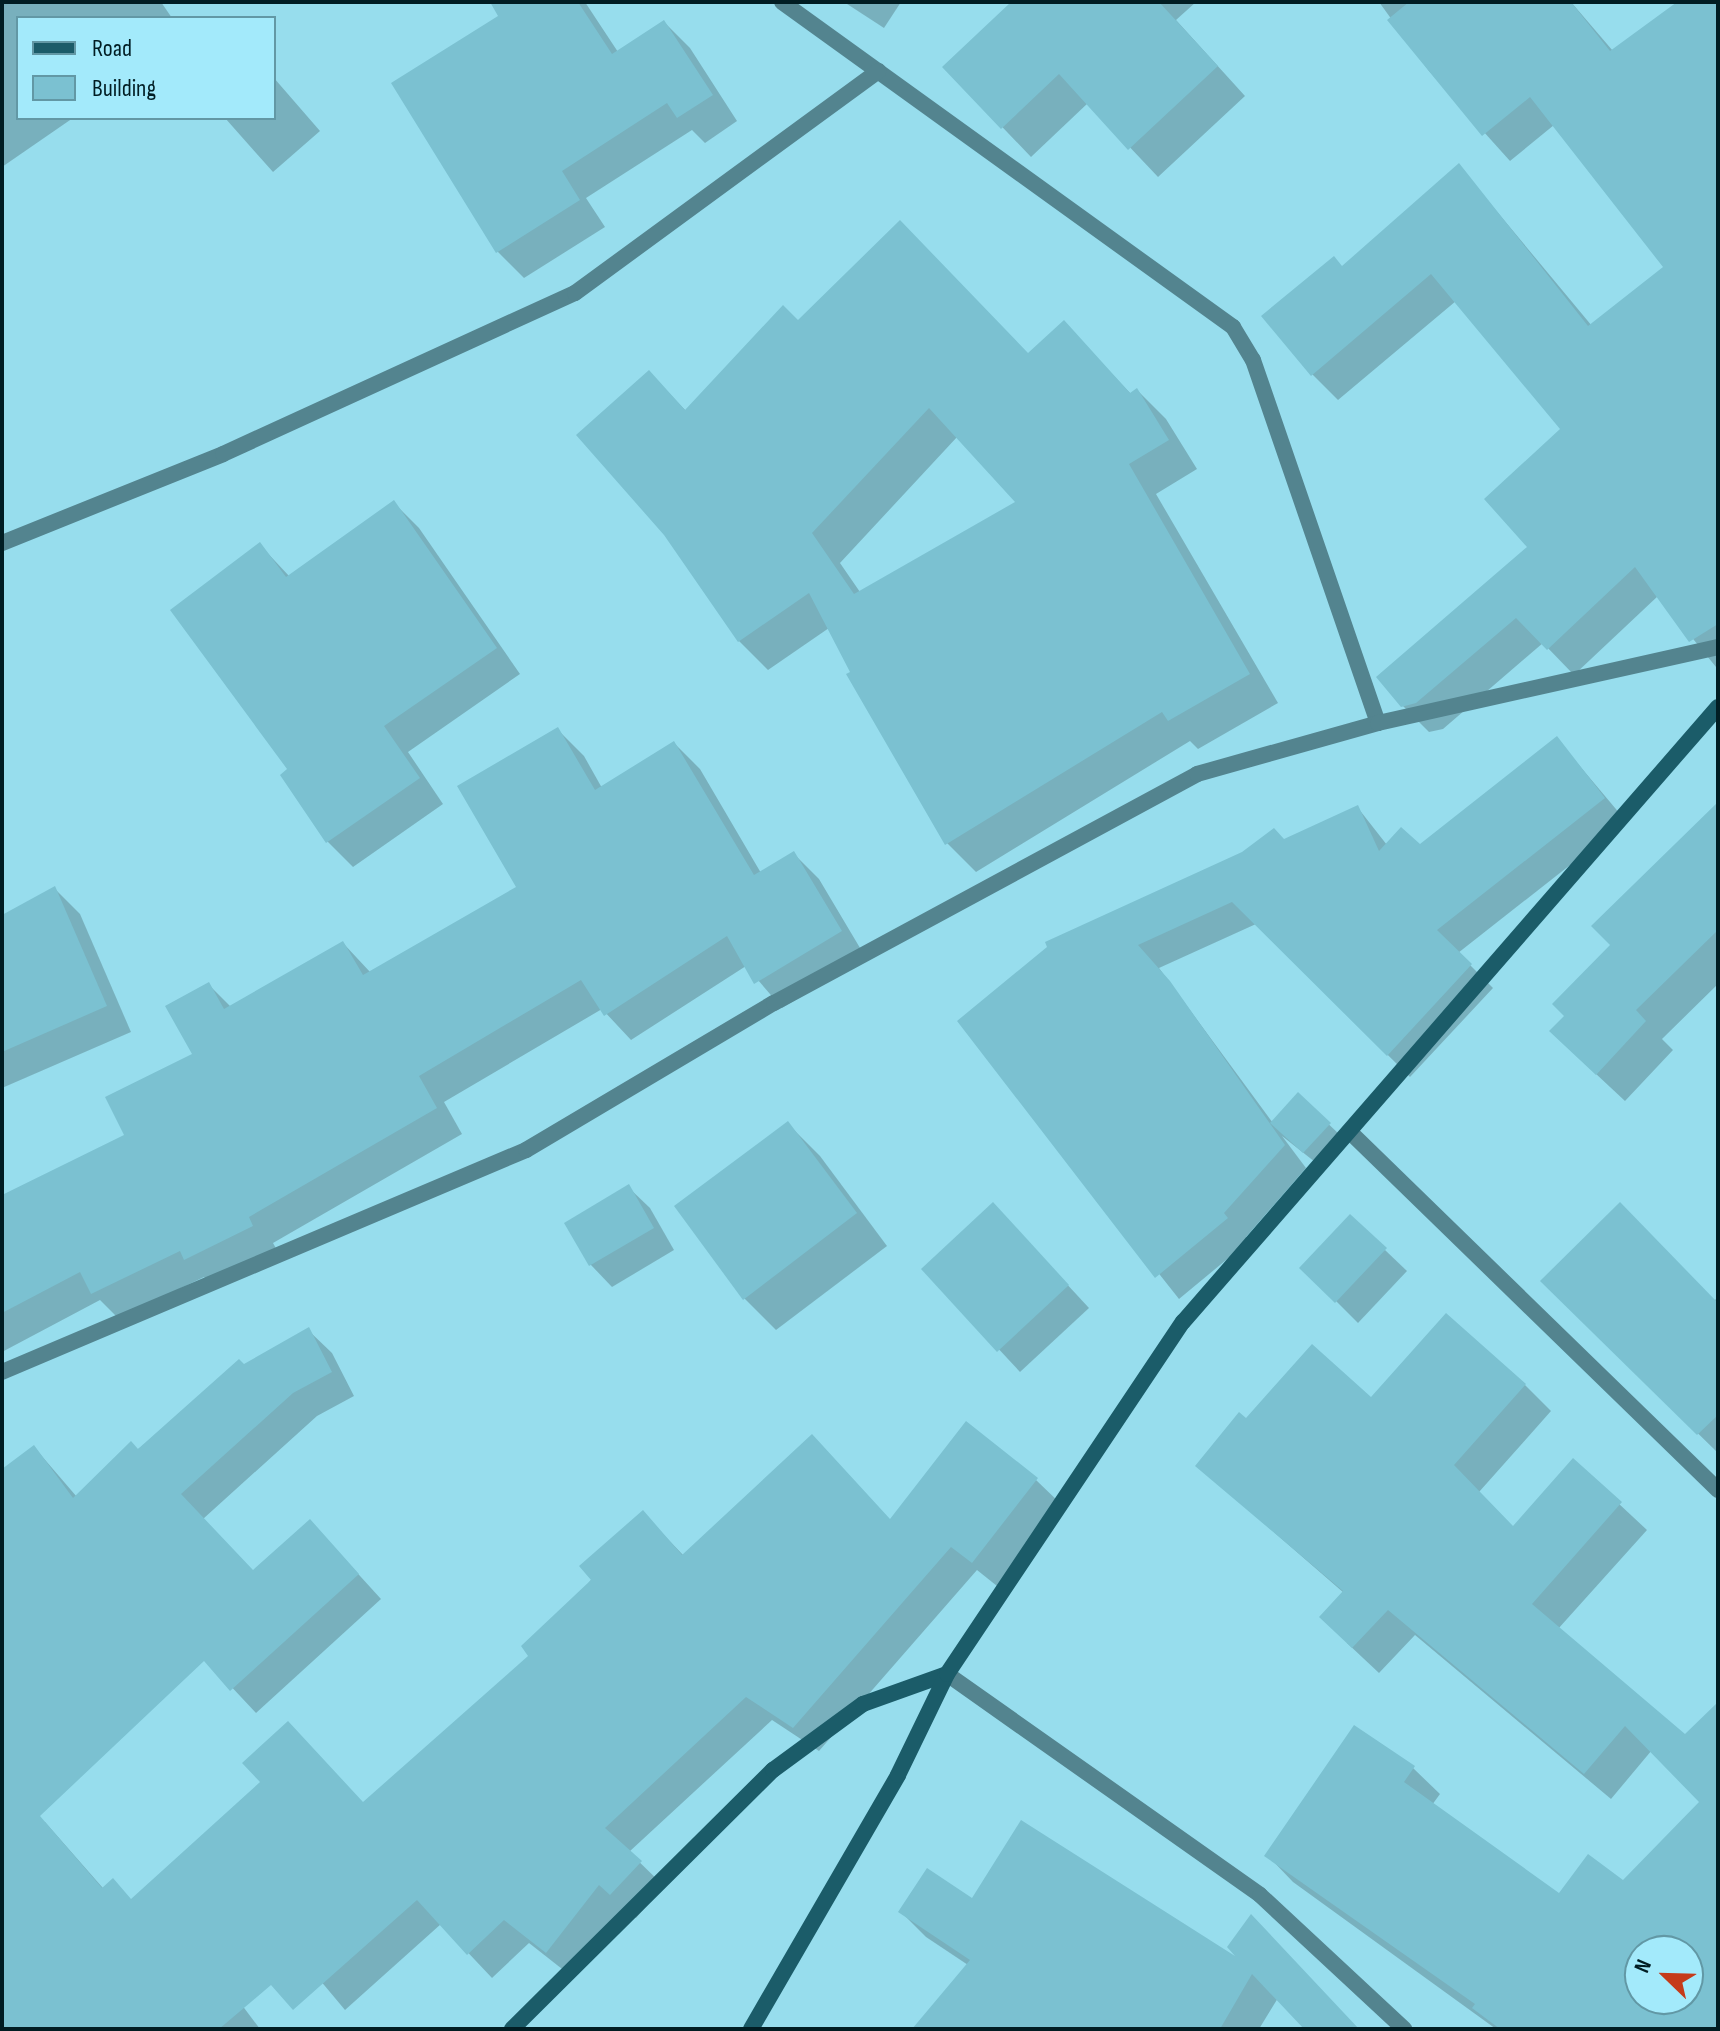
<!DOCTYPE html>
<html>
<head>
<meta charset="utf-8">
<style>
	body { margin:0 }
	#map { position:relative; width:1720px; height:2031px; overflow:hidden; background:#97dded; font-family:"Sofia Sans Condensed",sans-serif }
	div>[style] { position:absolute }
	.shadow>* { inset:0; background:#0003 }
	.building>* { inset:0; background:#7bc1d1 }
	.street>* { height:16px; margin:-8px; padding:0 8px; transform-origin:8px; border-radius:8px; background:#53848f }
	.secondary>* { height:16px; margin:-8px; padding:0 8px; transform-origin:8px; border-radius:8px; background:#1b5c69 }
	span { translate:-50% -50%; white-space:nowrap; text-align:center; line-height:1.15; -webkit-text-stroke:8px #a3eafb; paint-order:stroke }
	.frame { position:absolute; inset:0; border:4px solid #011d23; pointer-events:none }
	.legend { position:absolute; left:16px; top:16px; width:260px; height:104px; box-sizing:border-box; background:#a3eafb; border:2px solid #6298a5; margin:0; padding:10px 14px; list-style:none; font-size:24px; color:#011d23 }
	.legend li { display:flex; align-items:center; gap:16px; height:40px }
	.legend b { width:40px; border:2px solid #6298a5 }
	.north { position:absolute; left:1624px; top:1935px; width:80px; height:80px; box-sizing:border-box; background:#a3eafb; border:2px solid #6298a5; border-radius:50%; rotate:293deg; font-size:22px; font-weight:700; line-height:32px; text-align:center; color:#011d23 }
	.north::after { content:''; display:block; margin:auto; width:28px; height:36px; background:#c53b1a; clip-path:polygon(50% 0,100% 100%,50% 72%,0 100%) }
</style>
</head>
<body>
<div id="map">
	<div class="shadow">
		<div style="clip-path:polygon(2px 2px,161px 2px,172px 18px,18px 18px,18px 118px,73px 118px,2px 167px)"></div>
		<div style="clip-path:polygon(492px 2px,585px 2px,618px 52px,664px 22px,690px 48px,737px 121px,705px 143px,692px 130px,586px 198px,605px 227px,524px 278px,498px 252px,394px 84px,501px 17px)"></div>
		<div style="clip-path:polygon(844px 2px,901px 2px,884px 28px)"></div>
		<div style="clip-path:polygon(1014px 2px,1196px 2px,1176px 20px,1245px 96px,1158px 177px,1088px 103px,1031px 157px,945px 67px)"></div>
		<div style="clip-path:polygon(1379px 2px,1571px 2px,1613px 51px,1680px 2px,1718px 2px,1716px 667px,1658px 596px,1574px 675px,1543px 643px,1443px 729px,1429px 732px,1402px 705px,1530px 547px,1563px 429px,1456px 301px,1338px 400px,1312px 374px,1343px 268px,1459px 166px,1592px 326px,1665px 268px,1554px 125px,1510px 161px,1429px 71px)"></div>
		<div style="clip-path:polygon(274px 78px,320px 131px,273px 172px,225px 118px,274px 118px)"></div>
		<div style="clip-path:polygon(evenodd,798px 322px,1028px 356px,1064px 323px,1131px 394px,1137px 390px,1166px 419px,1197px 469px,1156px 494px,1278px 703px,1198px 749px,1190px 741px,976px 872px,947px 843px,829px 628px,768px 670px,739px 641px,666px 533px,649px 372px,687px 412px,798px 322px,958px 436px,1018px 503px,860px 592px,840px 563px,958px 436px)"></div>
		<div style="clip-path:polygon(394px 503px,419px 528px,520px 674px,408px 752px,443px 804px,353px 867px,328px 842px,282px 775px,290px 770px,260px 545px,290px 577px)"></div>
		<div style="clip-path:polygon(558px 730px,584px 756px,602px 788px,674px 743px,700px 769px,761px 873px,793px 853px,819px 879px,866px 958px,782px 1008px,746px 966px,631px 1040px,602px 1009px,444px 1102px,462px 1134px,273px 1243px,278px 1252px,212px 1285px,204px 1277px,118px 1318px,100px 1300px,2px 1352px,2px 1197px,126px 1136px,195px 1055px,208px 984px,231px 1007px,343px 943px,371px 973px,519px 888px)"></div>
		<div style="clip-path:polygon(1557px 739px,1626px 821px,1458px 953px,1493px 988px,1410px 1077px,1256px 924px,1159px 968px,1273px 1123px,1298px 1095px,1340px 1135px,1315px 1162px,1282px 1136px,1306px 1168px,1246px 1237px,1249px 1241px,1179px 1299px,959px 1021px,1285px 841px,1358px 808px,1387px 845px,1419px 847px)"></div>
		<div style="clip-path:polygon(1718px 804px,1718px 984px,1662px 1039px,1673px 1050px,1625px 1101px,1580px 1059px,1566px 1016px)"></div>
		<div style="clip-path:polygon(54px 888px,80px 914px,131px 1032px,2px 1088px,2px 917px)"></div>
		<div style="clip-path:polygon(788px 1124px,820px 1156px,887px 1246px,776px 1330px,744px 1298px)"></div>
		<div style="clip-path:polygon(628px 1187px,650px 1208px,674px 1250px,612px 1287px,591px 1265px,567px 1223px)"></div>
		<div style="clip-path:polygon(1014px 1227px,1089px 1308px,1020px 1372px,924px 1269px)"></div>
		<div style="clip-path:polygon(1385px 1250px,1407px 1271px,1358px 1323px,1302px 1267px)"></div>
		<div style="clip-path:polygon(1542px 1281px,1714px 1301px,1718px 1297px,1718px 1453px)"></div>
		<div style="clip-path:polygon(308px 1330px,332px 1353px,354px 1396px,317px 1416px,203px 1519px,254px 1572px,310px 1521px,381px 1599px,256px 1713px,195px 1648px,2px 1480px,2px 1471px,34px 1447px,77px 1497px,244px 1366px)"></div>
		<div style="clip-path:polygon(evenodd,1525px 1385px,1551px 1411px,1479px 1492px,1514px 1528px,1573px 1461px,1647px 1530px,1558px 1629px,1685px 1736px,1718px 1705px,1718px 2029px,1496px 2029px,1293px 1882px,1267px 1855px,1413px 1768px,1440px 1794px,1432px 1805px,1559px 1896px,1623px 1883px,1702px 1802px,1652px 1750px,1611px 1799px,1415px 1635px,1379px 1673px,1347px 1643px,1344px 1593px,1198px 1466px,1247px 1421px,1371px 1400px,1525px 1385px,1640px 1951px,1688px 1951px,1688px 1999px,1640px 1999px,1640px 1951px)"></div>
		<div style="clip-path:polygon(1036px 1480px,1061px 1504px,997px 1586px,977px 1570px,819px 1751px,772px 1720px,629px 1852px,664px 1886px,636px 1918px,625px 1908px,571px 1976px,529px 1943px,492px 1978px,441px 1924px,345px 2010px,201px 1838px,364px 1803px,531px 1657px,643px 1513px,684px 1556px,891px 1521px)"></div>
		<div style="clip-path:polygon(2px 1820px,45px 1822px,131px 1920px,178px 1920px,260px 2029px,5px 2029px)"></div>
		<div style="clip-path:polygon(973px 1901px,1243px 1963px,1358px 2029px,1307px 2029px,1278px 1998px,1259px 2029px,915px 2029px,968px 1965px,926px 1937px,901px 1912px)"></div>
	</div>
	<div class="building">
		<div style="clip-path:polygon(490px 2px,578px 2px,612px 54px,664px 20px,713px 95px,677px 118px,667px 103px,562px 171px,580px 200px,496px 253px,391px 83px,498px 16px)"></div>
		<div style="clip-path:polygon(1011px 2px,1159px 2px,1218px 66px,1128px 150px,1059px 74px,1001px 129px,942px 67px)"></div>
		<div style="clip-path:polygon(1409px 2px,1571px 2px,1610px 51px,1677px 2px,1718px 2px,1718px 624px,1689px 642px,1635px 567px,1547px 650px,1516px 618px,1416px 703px,1401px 707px,1376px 677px,1527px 547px,1484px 499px,1560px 429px,1431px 274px,1311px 376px,1261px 316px,1334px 256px,1342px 266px,1459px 163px,1588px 326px,1663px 267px,1530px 97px,1482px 136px,1387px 20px)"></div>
		<div style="clip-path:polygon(evenodd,900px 220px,1028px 353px,1064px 320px,1130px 393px,1137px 388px,1169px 440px,1129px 464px,1250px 674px,1168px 721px,1162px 712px,945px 845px,846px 674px,850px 672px,809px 593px,738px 642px,664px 535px,576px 435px,649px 370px,685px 410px,783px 305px,798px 320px,900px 220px,929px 408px,1015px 502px,854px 594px,812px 533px,929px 408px)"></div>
		<div style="clip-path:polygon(394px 500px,497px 648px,384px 726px,420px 778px,326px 843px,280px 775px,287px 769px,170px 610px,260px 542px,286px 577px)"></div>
		<div style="clip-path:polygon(558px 727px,595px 790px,674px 741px,754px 875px,794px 851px,842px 931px,754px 984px,727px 936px,604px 1016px,581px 980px,419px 1076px,437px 1108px,249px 1217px,253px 1226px,184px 1260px,180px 1251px,91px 1294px,80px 1272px,2px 1313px,2px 1195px,124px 1135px,105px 1097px,192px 1054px,165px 1006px,209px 982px,224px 1009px,343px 941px,363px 975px,516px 887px,457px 786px)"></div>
		<div style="clip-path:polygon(1557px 736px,1605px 798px,1437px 930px,1472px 964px,1387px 1056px,1232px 902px,1138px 945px,1170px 981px,1285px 1145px,1224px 1213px,1228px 1218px,1155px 1278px,957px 1021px,1047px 947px,1045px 942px,1242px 852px,1274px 828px,1284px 839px,1358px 805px,1379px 851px,1401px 827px,1420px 844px)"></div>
		<div style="clip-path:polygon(1718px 802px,1718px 930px,1636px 1010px,1646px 1021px,1596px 1075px,1549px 1031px,1564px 1016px,1552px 1004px,1610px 945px,1591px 926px)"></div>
		<div style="clip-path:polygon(55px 886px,107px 1006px,2px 1052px,2px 915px)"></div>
		<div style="clip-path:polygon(1298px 1092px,1331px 1123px,1303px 1153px,1270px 1123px)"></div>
		<div style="clip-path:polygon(788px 1121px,857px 1213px,743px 1300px,674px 1206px)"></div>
		<div style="clip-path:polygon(629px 1184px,654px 1228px,589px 1266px,564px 1223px)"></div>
		<div style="clip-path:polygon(993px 1202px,1069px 1285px,997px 1352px,921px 1269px)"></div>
		<div style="clip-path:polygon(1620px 1202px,1718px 1303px,1718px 1415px,1697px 1435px,1540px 1281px)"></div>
		<div style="clip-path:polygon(1350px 1214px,1387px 1248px,1335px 1303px,1299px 1268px)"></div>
		<div style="clip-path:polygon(evenodd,1446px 1313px,1526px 1384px,1454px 1465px,1513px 1526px,1573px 1458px,1622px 1502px,1532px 1604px,1685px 1734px,1718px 1702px,1718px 2029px,1500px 2029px,1472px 2008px,1475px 2004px,1264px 1856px,1354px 1725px,1415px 1766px,1404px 1782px,1559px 1893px,1588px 1854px,1623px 1880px,1699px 1802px,1625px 1726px,1584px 1774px,1388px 1610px,1352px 1648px,1319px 1617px,1343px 1591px,1195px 1466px,1239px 1412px,1246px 1418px,1312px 1344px,1371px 1397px,1446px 1313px,1640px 1951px,1688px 1951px,1688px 1999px,1640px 1999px,1640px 1951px)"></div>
		<div style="clip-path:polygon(309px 1327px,332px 1372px,293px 1393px,181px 1494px,253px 1570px,310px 1519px,359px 1574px,230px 1691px,204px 1661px,40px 1816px,102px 1888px,113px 1878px,131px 1899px,260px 1782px,242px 1763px,288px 1721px,363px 1802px,528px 1656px,521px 1646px,591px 1580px,579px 1566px,643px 1510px,682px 1555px,812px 1434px,890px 1519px,966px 1421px,1038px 1478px,972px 1563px,951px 1547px,793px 1728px,746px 1697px,605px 1828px,642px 1861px,610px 1895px,599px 1885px,546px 1953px,504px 1920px,467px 1955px,417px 1900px,293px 2010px,271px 1985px,219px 2029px,2px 2029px,2px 1469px,34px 1445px,73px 1498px,131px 1441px,138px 1449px,239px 1359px,244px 1364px)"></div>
		<div style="clip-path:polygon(1021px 1820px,1235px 1956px,1227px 1947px,1251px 1914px,1359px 2029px,1304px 2029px,1252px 1974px,1220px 2029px,912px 2029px,970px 1960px,898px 1912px,927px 1868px,972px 1898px)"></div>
	</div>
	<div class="street">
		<div style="left:782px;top:2px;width:556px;rotate:35.78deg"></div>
		<div style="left:1233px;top:327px;width:39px;rotate:59deg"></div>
		<div style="left:1253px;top:360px;width:384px;rotate:71deg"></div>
		<div style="left:2px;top:543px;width:238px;rotate:-21.9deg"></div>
		<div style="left:223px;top:454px;width:387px;rotate:-24.6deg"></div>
		<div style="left:575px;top:293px;width:376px;rotate:-36.2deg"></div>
		<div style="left:1351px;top:1133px;width:512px;rotate:44.21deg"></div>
		<div style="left:2px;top:1372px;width:569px;rotate:-22.96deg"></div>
		<div style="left:526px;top:1150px;width:288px;rotate:-30.7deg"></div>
		<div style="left:774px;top:1003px;width:481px;rotate:-28.4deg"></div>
		<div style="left:1197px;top:774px;width:188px;rotate:-15.7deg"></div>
		<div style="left:1378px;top:723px;width:348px;rotate:-12.6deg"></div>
		<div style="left:947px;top:1674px;width:383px;rotate:35.2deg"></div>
		<div style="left:1260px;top:1895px;width:197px;rotate:42.9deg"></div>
	</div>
	<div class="secondary">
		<div style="left:512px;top:2029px;width:368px;rotate:-44.8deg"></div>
		<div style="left:773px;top:1770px;width:112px;rotate:-36.3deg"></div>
		<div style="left:863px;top:1704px;width:89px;rotate:-19.7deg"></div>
		<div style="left:751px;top:2029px;width:293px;rotate:-59.9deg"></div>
		<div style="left:898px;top:1775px;width:112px;rotate:-64.1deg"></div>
		<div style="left:947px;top:1674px;width:424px;rotate:-56.2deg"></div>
		<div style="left:1183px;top:1322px;width:815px;rotate:-48.98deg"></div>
	</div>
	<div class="frame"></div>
	<ul class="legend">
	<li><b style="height:10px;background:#1b5c69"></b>Road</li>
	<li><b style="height:22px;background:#7bc1d1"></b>Building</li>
	</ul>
	<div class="north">N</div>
</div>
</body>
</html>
